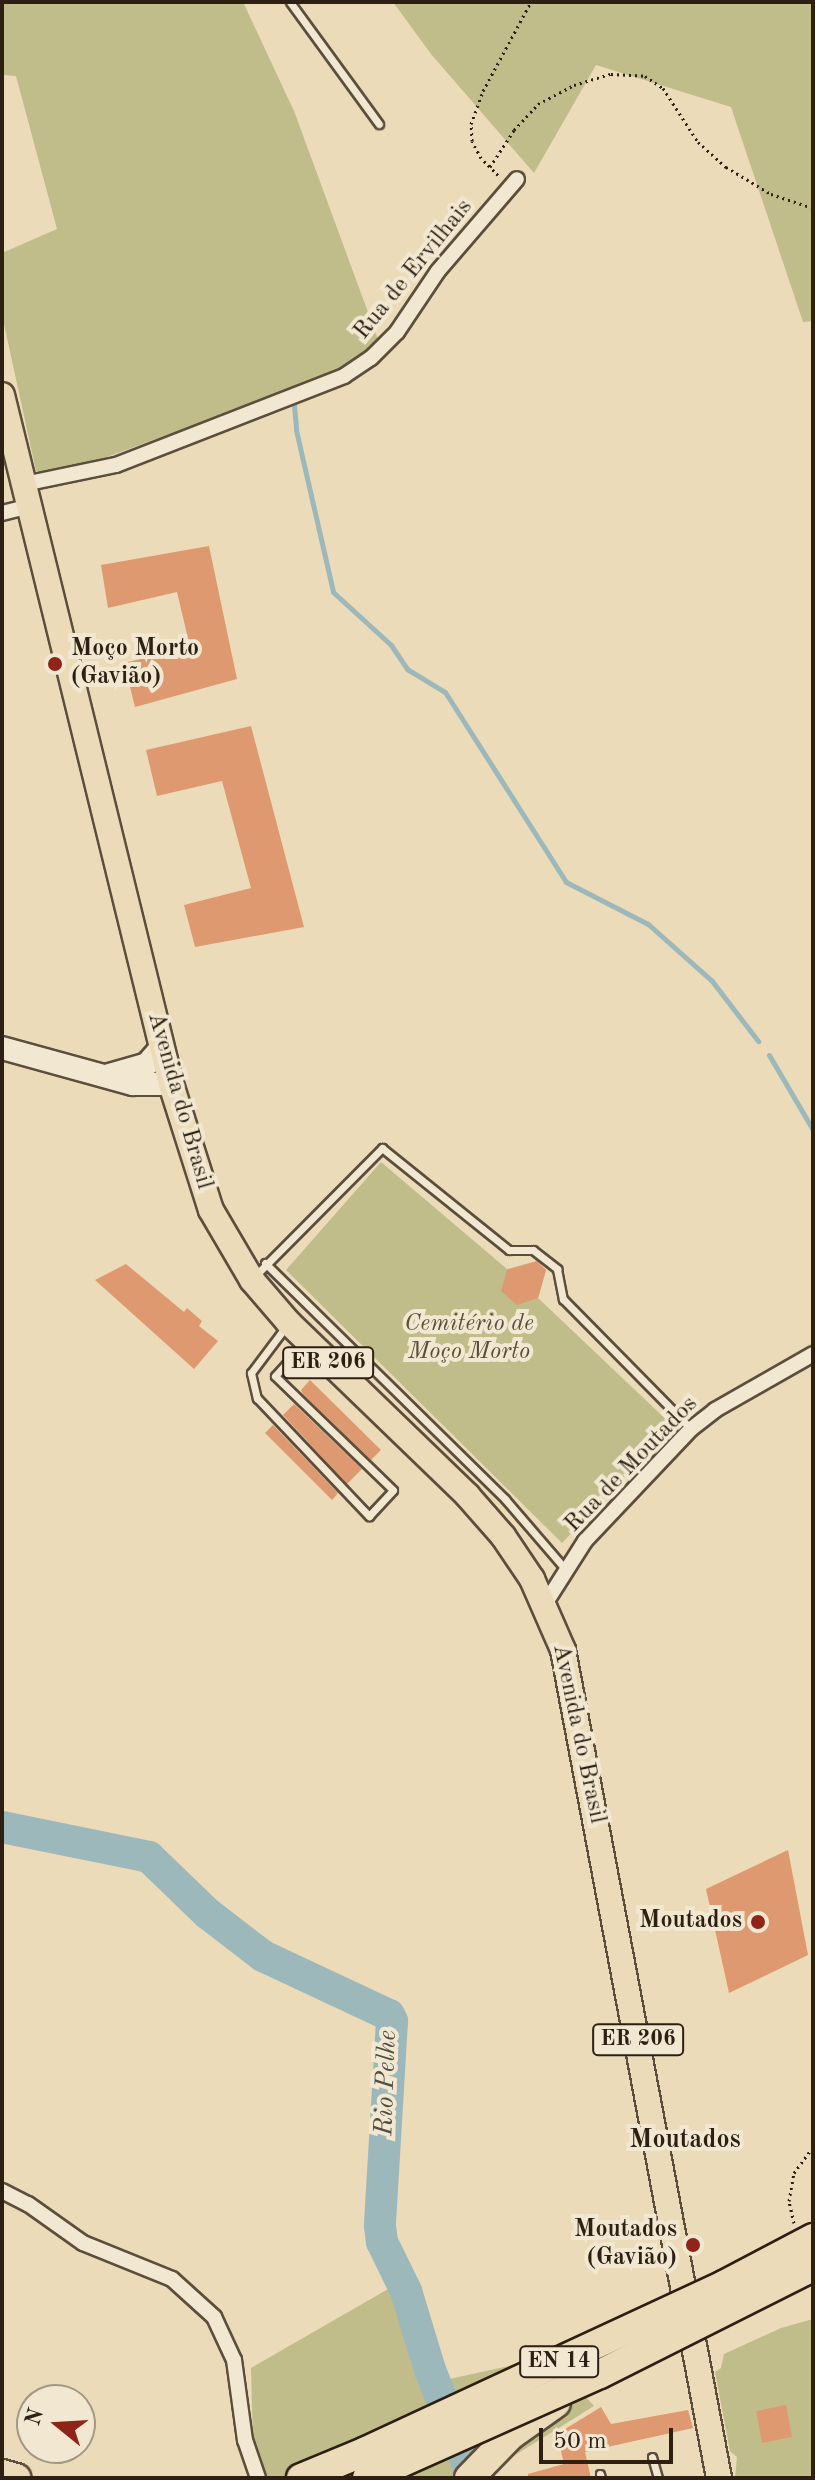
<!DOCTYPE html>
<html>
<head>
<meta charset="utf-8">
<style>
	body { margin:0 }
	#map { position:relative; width:815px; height:2480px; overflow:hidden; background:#ebdbb9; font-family:"Old Standard TT",serif }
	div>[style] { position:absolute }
	.green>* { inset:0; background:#c0bd8a }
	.stream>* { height:5px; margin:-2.5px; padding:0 2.5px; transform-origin:2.5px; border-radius:2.5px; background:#9db8ba }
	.river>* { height:32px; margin:-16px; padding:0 16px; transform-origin:16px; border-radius:16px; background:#9db8ba }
	.building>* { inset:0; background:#df9970 }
	.path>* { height:3px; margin-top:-1.5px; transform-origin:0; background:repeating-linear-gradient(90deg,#2d1f12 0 2px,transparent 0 6px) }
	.roads { filter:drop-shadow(2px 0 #5c4e3c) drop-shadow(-2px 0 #5c4e3c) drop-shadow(0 2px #5c4e3c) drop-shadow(0 -2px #5c4e3c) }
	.lane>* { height:7px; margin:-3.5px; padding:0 3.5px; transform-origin:3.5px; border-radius:3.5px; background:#f2e8d2 }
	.street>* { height:14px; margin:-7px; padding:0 7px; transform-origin:7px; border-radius:7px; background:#f2e8d2 }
	.secondary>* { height:22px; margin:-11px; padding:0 11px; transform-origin:11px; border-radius:11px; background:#f2e8d2 }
	.primary>* { height:24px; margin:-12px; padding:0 12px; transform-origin:12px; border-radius:12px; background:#ebdbb9 }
	.highway>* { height:28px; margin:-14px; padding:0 14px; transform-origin:14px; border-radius:14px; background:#ebdbb9 }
	.bridges { filter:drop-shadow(2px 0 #2d1f12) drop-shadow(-2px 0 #2d1f12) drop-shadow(0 2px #2d1f12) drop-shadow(0 -2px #2d1f12) }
	.highway-bridge>* { height:28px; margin:-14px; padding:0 14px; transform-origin:14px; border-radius:14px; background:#ebdbb9 }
	.dots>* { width:22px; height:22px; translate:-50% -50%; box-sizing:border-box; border:4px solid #f2e8d2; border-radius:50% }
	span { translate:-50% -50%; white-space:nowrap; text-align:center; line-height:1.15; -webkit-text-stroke:8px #f2e8d2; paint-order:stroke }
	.shield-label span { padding:2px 6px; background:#f2e8d2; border:2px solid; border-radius:6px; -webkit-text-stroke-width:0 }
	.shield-label { font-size:22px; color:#2d1f12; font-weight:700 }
	.street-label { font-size:24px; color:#2d1f12 }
	.poi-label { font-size:24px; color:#2d1f12; font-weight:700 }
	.left { translate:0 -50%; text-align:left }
	.right { translate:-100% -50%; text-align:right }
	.park-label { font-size:24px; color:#594e36; font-style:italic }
	.water-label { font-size:26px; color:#4f4d44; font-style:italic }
	.neighbourhood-label { font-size:26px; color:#2d1f12; font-weight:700 }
	.frame { position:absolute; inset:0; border:4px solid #2d1f12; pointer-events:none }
	.north { position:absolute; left:16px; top:2384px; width:80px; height:80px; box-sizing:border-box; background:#f2e8d2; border:2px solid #a39885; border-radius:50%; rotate:288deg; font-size:22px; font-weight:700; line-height:32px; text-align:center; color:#2d1f12 }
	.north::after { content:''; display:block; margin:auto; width:28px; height:36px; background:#8f2418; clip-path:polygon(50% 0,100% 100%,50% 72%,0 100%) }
	.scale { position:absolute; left:539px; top:2428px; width:134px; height:36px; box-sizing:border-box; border:4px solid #2d1f12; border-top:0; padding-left:10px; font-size:24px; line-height:28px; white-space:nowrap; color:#2d1f12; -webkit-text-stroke:6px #f2e8d2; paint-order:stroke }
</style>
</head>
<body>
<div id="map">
	<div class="green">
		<div style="clip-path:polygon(2px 2px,243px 2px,294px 111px,379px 342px,345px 370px,104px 458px,48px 475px,36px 471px,2px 315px,2px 253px,57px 229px,16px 76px,2px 75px)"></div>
		<div style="clip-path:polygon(393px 2px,813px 2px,813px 321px,803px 322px,731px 107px,596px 65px,534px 173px,431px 54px)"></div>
		<div style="clip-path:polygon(381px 1162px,507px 1269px,537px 1261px,546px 1270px,538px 1298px,673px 1426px,562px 1543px,286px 1270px)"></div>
		<div style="clip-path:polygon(409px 2277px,445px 2380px,549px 2357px,594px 2406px,478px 2478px,264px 2478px,253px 2446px,251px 2368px)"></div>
		<div style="clip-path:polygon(813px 2319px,813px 2478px,735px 2478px,737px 2457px,730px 2451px,715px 2372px,721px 2368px,724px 2354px,781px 2328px)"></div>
	</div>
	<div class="stream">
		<div style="left:294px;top:405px;width:25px;rotate:85deg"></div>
		<div style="left:296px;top:430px;width:166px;rotate:77.1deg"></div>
		<div style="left:333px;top:592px;width:79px;rotate:42.4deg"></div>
		<div style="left:391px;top:645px;width:29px;rotate:56deg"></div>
		<div style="left:407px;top:669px;width:44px;rotate:31.2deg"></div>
		<div style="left:445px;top:692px;width:225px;rotate:57.5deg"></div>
		<div style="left:566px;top:882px;width:92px;rotate:27.1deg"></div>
		<div style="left:648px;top:924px;width:86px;rotate:41.7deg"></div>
		<div style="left:712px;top:981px;width:76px;rotate:52.5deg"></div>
		<div style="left:769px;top:1055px;width:87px;rotate:59.6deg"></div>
	</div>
	<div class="river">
		<div style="left:2px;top:1827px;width:150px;rotate:11.5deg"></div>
		<div style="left:149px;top:1857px;width:81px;rotate:44deg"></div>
		<div style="left:207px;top:1913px;width:71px;rotate:37.5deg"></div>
		<div style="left:263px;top:1956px;width:139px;rotate:25.1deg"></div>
		<div style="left:389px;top:2015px;width:7px;rotate:63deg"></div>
		<div style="left:392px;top:2021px;width:205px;rotate:93.4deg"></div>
		<div style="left:380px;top:2226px;width:16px;rotate:83deg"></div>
		<div style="left:382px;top:2242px;width:55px;rotate:63.9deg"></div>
		<div style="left:406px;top:2291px;width:83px;rotate:73.1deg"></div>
		<div style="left:430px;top:2370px;width:116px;rotate:68.3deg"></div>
	</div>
	<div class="building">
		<div style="clip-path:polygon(209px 546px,237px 679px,135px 707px,124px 663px,190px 647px,177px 592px,108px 608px,101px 565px)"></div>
		<div style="clip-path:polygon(251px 726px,304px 927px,195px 947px,184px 905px,251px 888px,222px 781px,157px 796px,146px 750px)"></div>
		<div style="clip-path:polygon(537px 1261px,546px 1270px,538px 1298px,517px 1305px,501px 1291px,507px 1270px)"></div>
		<div style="clip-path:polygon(126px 1264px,184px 1312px,187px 1308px,202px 1321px,199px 1326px,218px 1341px,194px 1369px,95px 1280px)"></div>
		<div style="clip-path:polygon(310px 1380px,381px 1450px,371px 1460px,303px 1394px,301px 1390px)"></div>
		<div style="clip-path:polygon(294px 1404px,362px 1469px,347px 1484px,283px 1415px)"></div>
		<div style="clip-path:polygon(273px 1425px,338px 1493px,332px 1500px,265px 1433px)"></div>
		<div style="clip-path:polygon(788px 1850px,808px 1955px,729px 1993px,706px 1889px)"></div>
		<div style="clip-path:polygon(786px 2405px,792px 2437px,762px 2443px,756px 2411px)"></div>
		<div style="clip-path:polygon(601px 2407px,611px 2424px,688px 2410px,693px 2428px,585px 2452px,591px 2478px,528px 2478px,528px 2474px,564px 2464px,557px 2434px)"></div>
	</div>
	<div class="path">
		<div style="left:490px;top:167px;width:44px;rotate:-57deg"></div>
		<div style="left:514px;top:130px;width:35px;rotate:-47deg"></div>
		<div style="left:538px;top:104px;width:41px;rotate:-27.8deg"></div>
		<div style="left:574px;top:85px;width:39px;rotate:-17deg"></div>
		<div style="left:611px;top:74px;width:34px;rotate:3deg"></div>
		<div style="left:645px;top:76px;width:22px;rotate:34deg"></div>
		<div style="left:663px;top:88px;width:64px;rotate:57.1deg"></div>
		<div style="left:698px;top:142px;width:38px;rotate:42deg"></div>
		<div style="left:726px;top:167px;width:52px;rotate:31deg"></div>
		<div style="left:771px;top:194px;width:44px;rotate:18.4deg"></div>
		<div style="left:498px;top:175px;width:24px;rotate:-135deg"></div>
		<div style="left:481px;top:158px;width:19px;rotate:-118deg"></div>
		<div style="left:472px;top:141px;width:17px;rotate:-93deg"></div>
		<div style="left:471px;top:124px;width:35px;rotate:-70deg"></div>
		<div style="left:483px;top:91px;width:101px;rotate:-61.7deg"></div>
		<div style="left:794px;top:2223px;width:23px;rotate:-103deg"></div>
		<div style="left:789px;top:2201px;width:28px;rotate:-80deg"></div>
		<div style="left:794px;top:2173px;width:32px;rotate:-54deg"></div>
	</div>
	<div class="roads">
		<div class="lane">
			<div style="left:290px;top:2px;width:151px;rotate:53.9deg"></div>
			<div style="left:265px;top:1263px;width:337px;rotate:44.5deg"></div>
			<div style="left:505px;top:1499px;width:95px;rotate:49.3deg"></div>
			<div style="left:254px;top:1277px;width:182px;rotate:-45.2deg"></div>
			<div style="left:382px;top:1148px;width:163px;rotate:38.8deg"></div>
			<div style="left:509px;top:1250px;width:24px"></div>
			<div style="left:533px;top:1250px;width:31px;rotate:38deg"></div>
			<div style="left:557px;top:1269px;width:31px;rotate:79deg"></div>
			<div style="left:563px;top:1299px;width:182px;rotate:45.4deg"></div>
			<div style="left:287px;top:1325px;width:60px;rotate:126.9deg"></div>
			<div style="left:251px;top:1373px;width:26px;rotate:77deg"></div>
			<div style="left:257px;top:1398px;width:163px;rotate:46.5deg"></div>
			<div style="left:369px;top:1516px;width:35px;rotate:-47deg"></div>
			<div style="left:393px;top:1490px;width:164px;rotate:-136deg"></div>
			<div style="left:275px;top:1376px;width:43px;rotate:-47.8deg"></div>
			<div style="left:652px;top:2457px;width:22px;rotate:74deg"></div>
			<div style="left:600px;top:2474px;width:4px;rotate:76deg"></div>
		</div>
		<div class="street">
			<div style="left:24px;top:484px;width:94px;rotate:-11.7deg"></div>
			<div style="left:116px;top:465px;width:245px;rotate:-21.3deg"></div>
			<div style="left:344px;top:376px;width:32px;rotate:-34deg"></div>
			<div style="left:371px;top:358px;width:37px;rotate:-45deg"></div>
			<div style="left:397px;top:332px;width:73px;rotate:-56.1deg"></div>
			<div style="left:438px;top:271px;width:121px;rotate:-49.3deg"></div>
			<div style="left:2px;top:513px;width:29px;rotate:-14deg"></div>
			<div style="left:545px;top:1604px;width:75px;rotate:-57.6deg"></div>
			<div style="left:585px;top:1541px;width:154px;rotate:-46.6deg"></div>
			<div style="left:691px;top:1429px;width:31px;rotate:-38deg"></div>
			<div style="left:715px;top:1410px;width:113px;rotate:-29.7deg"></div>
			<div style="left:2px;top:2191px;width:29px;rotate:27deg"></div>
			<div style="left:28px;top:2204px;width:67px;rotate:35.3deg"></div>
			<div style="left:83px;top:2243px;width:96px;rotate:22deg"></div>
			<div style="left:172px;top:2279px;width:57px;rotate:42.1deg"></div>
			<div style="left:214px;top:2317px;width:47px;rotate:65.1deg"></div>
			<div style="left:234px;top:2360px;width:81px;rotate:82.2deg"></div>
			<div style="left:245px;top:2440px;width:40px;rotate:71.1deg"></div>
		</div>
		<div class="secondary">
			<div style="left:2px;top:1048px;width:136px;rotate:15.4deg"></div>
			<div style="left:133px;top:1084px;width:38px"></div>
			<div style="left:109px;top:1075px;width:40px;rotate:-16deg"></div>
			<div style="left:147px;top:1064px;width:23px;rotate:-49deg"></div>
		</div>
		<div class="primary">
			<div style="left:2px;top:395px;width:709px;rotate:76.22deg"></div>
			<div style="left:171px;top:1084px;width:132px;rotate:72.4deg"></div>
			<div style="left:211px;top:1210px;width:81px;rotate:59.6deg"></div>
			<div style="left:252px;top:1280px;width:57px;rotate:49.3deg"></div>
			<div style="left:289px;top:1323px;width:248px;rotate:44deg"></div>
			<div style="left:467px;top:1495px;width:55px;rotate:48.7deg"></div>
			<div style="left:503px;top:1536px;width:52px;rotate:56deg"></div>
			<div style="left:532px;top:1579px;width:77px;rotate:66.4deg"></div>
			<div style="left:563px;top:1650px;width:843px;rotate:79.33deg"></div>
		</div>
		<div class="highway">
			<div style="left:2px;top:2474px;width:15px;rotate:16deg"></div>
			<div style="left:469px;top:2478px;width:60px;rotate:-45.7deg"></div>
			<div style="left:511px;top:2435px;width:55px;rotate:-35.4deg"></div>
		</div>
	</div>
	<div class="bridges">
		<div class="highway-bridge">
			<div style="left:301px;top:2478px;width:68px;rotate:-22.4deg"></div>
			<div style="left:364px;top:2452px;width:397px;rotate:-24.9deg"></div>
			<div style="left:724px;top:2285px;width:101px;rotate:-27.8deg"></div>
			<div style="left:367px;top:2478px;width:255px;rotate:-24.1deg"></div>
			<div style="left:600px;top:2374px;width:238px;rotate:-26.7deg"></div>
		</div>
	</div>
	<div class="dots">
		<div style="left:55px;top:664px;background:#8f2418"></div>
		<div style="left:758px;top:1922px;background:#8f2418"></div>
		<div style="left:693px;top:2245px;background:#8f2418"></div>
	</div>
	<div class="shield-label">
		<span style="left:328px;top:1363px">ER 206</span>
		<span style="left:638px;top:2040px">ER 206</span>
		<span style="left:559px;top:2362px">EN 14</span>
	</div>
	<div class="street-label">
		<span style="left:414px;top:270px;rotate:-51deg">Rua de Ervilhais</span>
		<span style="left:179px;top:1101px;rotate:74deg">Avenida do Brasil</span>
		<span style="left:632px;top:1465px;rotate:-46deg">Rua de Moutados</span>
		<span style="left:578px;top:1734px;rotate:78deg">Avenida do Brasil</span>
	</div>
	<div class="poi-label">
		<span class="left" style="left:71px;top:664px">Moço Morto<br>(Gavião)</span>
		<span class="right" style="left:742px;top:1922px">Moutados</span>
		<span class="right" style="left:677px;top:2245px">Moutados<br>(Gavião)</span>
	</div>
	<div class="park-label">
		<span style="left:469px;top:1339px">Cemitério de<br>Moço Morto</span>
	</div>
	<div class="water-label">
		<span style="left:387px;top:2083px;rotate:-88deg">Rio Pelhe</span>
	</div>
	<div class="neighbourhood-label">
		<span style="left:685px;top:2141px">Moutados</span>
	</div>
	<div class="frame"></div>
	<div class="north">N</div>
	<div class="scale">50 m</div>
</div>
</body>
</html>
